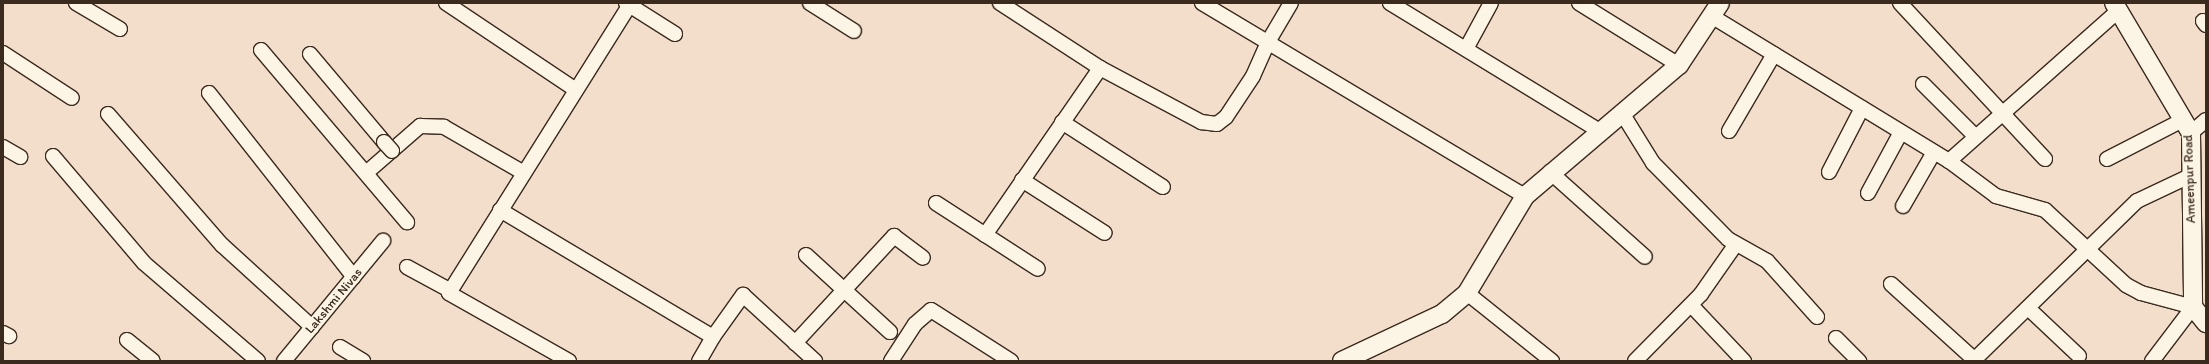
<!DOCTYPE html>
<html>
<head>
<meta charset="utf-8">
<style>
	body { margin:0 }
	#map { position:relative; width:2209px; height:364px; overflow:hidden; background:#f2decb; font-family:Itim,sans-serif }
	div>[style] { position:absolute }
	.roads { filter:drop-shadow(1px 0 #3b2a1e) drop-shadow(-1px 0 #3b2a1e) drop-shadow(0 1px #3b2a1e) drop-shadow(0 -1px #3b2a1e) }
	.minor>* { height:14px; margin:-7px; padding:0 7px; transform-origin:7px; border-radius:7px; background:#fcf5e5 }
	.tertiary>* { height:18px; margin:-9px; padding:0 9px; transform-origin:9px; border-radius:9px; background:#fcf5e5 }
	.bridges { filter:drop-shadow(1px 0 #3b2a1e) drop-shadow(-1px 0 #3b2a1e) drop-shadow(0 1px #3b2a1e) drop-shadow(0 -1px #3b2a1e) }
	.minor-bridge>* { height:14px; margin:-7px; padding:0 7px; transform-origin:7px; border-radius:7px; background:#fcf5e5 }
	span { translate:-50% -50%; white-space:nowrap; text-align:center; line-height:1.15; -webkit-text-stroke:3px #fcf5e5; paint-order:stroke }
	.street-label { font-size:13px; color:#3b2a1e }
	.frame { position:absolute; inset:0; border:4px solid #3b2a1e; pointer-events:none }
</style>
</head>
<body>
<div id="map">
	<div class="roads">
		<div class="minor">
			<div style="left:76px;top:3px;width:51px;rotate:30.6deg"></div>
			<div style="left:446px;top:3px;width:156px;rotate:33.8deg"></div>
			<div style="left:626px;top:3px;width:58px;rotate:32.3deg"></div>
			<div style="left:810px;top:3px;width:52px;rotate:32.5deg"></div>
			<div style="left:1000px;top:3px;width:119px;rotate:33deg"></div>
			<div style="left:1202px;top:3px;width:376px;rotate:30.9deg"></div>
			<div style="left:1390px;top:3px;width:246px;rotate:31.4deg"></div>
			<div style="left:1579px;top:3px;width:118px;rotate:31.8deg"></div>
			<div style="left:1900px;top:3px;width:213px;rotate:47.1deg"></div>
			<div style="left:1713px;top:17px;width:276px;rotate:31.4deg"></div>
			<div style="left:1949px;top:161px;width:59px;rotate:36.7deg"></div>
			<div style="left:1996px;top:196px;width:51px;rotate:15.9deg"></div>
			<div style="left:2045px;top:210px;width:110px;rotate:42.8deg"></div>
			<div style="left:2126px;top:285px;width:17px;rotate:28deg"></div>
			<div style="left:2141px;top:293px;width:54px;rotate:15.1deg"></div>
			<div style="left:2193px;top:307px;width:68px;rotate:127.2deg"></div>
			<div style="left:2203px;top:21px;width:5px;rotate:53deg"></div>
			<div style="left:1466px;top:49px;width:52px;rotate:-61.5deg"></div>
			<div style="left:261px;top:50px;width:226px;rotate:49.7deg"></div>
			<div style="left:3px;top:53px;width:82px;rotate:33.1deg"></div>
			<div style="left:310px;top:54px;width:115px;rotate:49.9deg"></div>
			<div style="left:1923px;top:84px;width:74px;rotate:45deg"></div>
			<div style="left:209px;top:93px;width:234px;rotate:51.8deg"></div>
			<div style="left:1622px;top:113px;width:59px;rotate:58.2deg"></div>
			<div style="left:1653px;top:163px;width:107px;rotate:45.4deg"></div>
			<div style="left:1728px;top:239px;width:45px;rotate:29.4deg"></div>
			<div style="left:1767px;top:261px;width:75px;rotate:48.2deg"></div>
			<div style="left:108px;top:114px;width:174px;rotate:49deg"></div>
			<div style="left:222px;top:245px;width:122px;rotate:42.3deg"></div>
			<div style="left:1062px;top:122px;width:120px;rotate:32.8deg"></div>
			<div style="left:1729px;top:131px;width:89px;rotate:-59.7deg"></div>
			<div style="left:2191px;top:133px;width:20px;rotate:-41deg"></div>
			<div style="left:3px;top:147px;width:20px;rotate:30deg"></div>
			<div style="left:53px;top:156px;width:140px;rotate:49.6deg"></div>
			<div style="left:144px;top:263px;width:150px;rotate:40.7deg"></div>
			<div style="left:2107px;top:159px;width:85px;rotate:-27.2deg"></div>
			<div style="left:1949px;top:161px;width:226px;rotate:-41.6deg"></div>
			<div style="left:1550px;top:172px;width:127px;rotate:41.8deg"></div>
			<div style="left:1829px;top:172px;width:72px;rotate:-62.7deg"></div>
			<div style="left:366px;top:173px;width:72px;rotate:-41deg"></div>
			<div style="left:420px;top:126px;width:24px;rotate:2deg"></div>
			<div style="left:444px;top:127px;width:92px;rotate:29.9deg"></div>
			<div style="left:1022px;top:180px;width:98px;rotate:32.6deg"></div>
			<div style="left:1868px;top:193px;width:69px;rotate:-61.6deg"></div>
			<div style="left:936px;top:203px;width:121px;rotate:32.9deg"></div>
			<div style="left:1903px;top:206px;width:62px;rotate:-60.1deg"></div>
			<div style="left:500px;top:210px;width:248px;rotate:30.8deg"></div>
			<div style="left:713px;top:337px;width:28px;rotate:120deg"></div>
			<div style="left:985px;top:235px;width:203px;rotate:-55.4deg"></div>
			<div style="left:1100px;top:68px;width:115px;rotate:28.1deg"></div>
			<div style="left:1201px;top:122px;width:16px;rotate:7deg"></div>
			<div style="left:1217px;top:124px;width:11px;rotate:-38deg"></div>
			<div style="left:1226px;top:117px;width:49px;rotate:-56.6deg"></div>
			<div style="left:1253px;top:76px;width:37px;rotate:-66deg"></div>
			<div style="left:1268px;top:42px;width:45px;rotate:-59.5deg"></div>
			<div style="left:806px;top:255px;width:114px;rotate:42.5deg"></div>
			<div style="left:407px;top:267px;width:50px;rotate:28.6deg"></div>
			<div style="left:1891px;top:284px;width:115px;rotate:42.2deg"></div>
			<div style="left:1467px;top:293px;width:109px;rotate:38.7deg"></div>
			<div style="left:1691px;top:305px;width:77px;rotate:46.6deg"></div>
			<div style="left:2028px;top:308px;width:70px;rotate:43.3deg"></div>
			<div style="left:3px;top:333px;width:7px;rotate:27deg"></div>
			<div style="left:713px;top:337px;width:52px;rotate:-54.5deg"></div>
			<div style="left:743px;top:295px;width:98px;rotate:42.5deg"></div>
			<div style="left:1836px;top:338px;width:33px;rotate:45deg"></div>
			<div style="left:127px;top:340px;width:33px;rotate:39deg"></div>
			<div style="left:795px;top:343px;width:146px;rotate:-47.2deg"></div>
			<div style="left:894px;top:236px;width:36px;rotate:37deg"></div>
			<div style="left:340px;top:347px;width:27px;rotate:31deg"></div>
			<div style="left:284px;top:361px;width:156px;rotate:-50.5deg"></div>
			<div style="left:569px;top:361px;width:138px;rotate:-150.5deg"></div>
			<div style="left:449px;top:293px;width:342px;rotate:-57.9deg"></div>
			<div style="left:891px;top:361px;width:44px;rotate:-57deg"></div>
			<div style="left:915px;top:324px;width:21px;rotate:-41deg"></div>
			<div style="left:931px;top:310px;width:95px;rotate:32.5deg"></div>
			<div style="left:1635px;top:361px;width:94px;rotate:-45.4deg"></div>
			<div style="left:1701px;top:294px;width:61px;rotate:-55deg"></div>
			<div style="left:1973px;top:361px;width:229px;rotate:-44.3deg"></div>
			<div style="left:2137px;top:201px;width:59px;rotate:-25.3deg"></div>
		</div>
		<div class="tertiary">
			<div style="left:2114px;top:3px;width:151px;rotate:59.4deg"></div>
			<div style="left:2191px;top:133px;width:174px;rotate:89.3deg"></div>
			<div style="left:2193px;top:307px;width:21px;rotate:51deg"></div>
			<div style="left:1342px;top:361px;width:110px;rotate:-25.2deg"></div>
			<div style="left:1442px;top:314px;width:33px;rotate:-40deg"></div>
			<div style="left:1467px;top:293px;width:113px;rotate:-59.1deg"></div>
			<div style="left:1525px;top:196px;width:202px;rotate:-40.4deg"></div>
			<div style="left:1679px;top:65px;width:74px;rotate:-56.5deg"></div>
		</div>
	</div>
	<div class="bridges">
		<div class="minor-bridge">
			<div style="left:384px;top:142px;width:12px;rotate:48deg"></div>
		</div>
	</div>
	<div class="street-label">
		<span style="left:2190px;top:179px;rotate:-92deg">Ameenpur Road</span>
		<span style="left:334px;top:301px;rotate:-50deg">Lakshmi Nivas</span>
	</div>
	<div class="frame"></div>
</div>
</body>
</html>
